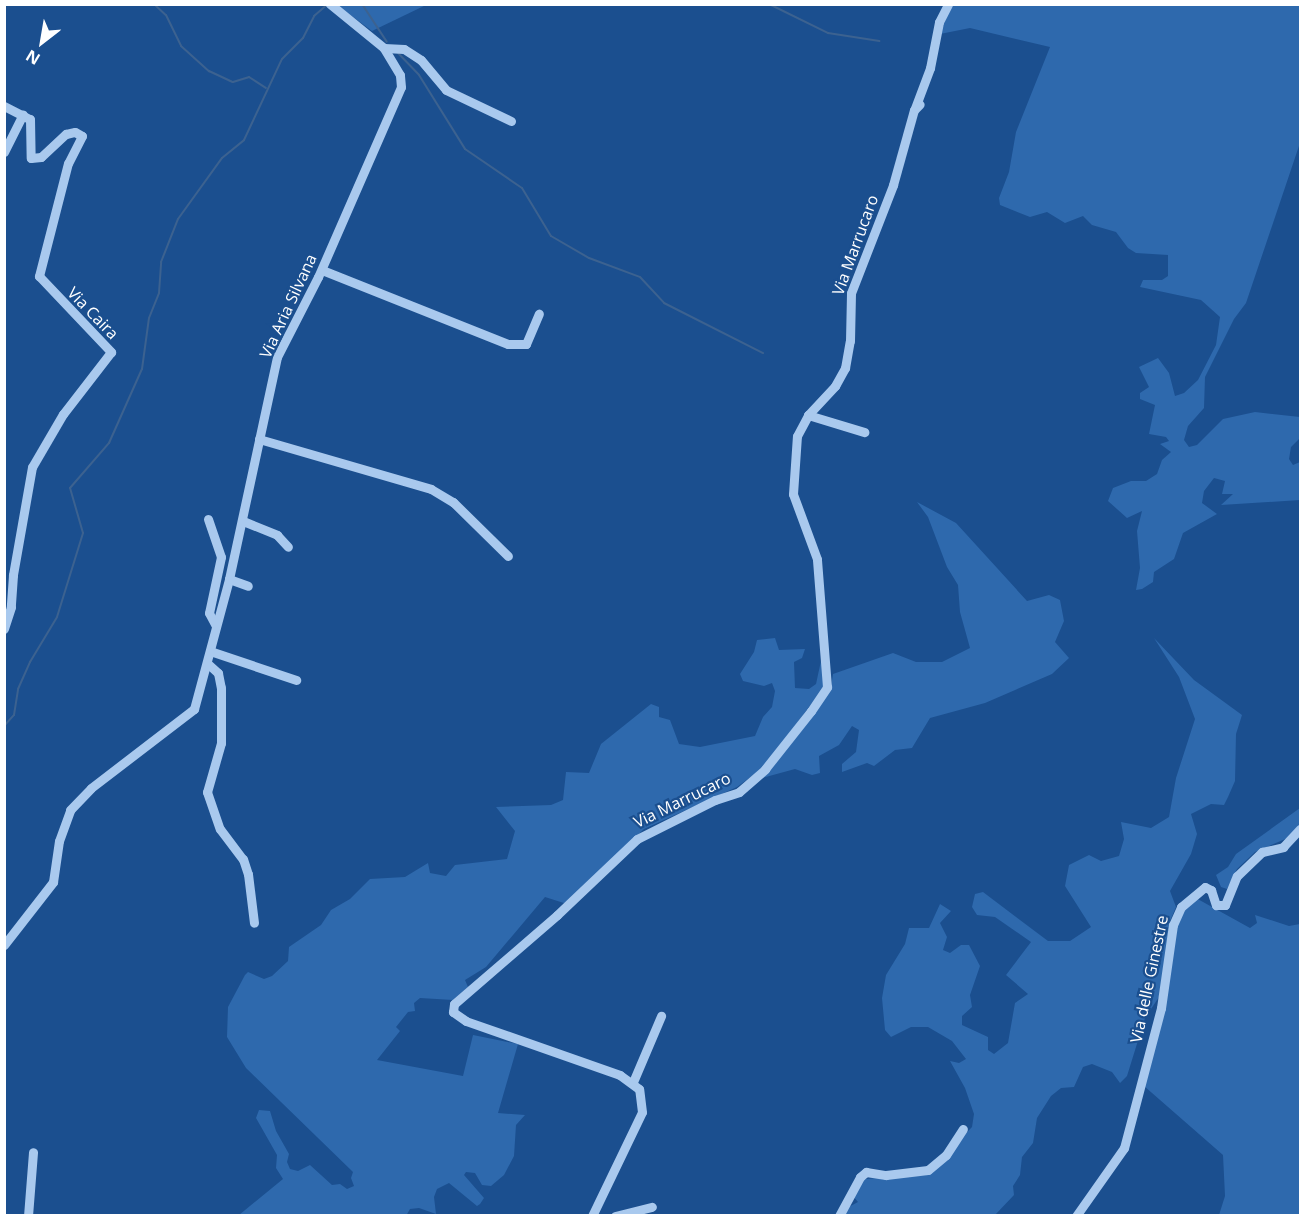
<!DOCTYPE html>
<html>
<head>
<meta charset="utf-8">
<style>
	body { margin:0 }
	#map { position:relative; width:1305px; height:1220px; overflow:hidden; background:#1b4f8f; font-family:"Open Sans",sans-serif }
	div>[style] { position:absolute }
	.green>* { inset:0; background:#2e69ad }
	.stream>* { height:2px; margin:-1px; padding:0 1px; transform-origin:1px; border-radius:1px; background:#3c6290 }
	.minor>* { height:9px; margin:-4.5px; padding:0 4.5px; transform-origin:4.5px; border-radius:4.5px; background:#a9c9ee }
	span { translate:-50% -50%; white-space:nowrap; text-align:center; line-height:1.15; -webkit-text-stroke:4.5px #1b4f8f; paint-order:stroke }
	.street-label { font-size:16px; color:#fff }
	.frame { position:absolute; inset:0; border:6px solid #fff; pointer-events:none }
	.north { position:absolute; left:12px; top:12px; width:60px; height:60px; -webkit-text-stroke:4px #1b4f8f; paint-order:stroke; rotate:211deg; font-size:16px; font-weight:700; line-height:24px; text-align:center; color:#fff }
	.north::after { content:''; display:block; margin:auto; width:21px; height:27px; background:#fff; clip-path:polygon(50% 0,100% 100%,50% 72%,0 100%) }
</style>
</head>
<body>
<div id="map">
	<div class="green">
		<div style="clip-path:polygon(337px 5px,426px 5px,372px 31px)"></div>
		<div style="clip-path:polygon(951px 5px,1300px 5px,1300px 143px,1246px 303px,1234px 319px,1205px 377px,1204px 408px,1188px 426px,1184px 440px,1189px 447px,1197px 445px,1223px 419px,1255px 412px,1300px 417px,1300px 438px,1291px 447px,1289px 459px,1293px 465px,1300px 462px,1300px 500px,1221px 505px,1233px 494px,1222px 494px,1225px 481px,1214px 478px,1204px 491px,1202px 503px,1217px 514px,1183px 533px,1174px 559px,1154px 572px,1153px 582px,1142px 589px,1136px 590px,1140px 568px,1137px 531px,1142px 511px,1127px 518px,1108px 501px,1113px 488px,1131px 481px,1146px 481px,1157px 474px,1162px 460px,1171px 452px,1160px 444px,1169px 441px,1166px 437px,1149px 434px,1155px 405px,1140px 399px,1140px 393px,1149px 387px,1139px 367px,1158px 358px,1169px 373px,1175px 396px,1184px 393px,1198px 380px,1216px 345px,1220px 317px,1201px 300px,1140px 287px,1143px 280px,1162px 280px,1168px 276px,1168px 255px,1136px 253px,1128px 248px,1116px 232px,1092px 225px,1083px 216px,1065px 223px,1047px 212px,1030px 217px,1000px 205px,999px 198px,1009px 172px,1016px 132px,1050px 47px,970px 28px,940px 34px)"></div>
		<div style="clip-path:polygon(917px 502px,956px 523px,1027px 601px,1049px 595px,1060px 600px,1064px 621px,1055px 642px,1069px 658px,1052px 674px,985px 703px,930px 718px,912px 748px,895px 750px,874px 766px,867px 763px,842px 772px,842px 764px,856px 752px,859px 730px,852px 726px,839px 745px,819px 756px,820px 773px,812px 775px,795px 769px,758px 779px,831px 687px,833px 674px,893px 653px,916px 662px,942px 662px,970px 648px,960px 612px,958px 585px,947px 567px,928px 517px)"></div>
		<div style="clip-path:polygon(775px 638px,779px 650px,805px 649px,802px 658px,794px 662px,795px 688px,809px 689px,816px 684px,822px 656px,824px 687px,764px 767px,737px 787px,644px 829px,567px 904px,545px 897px,486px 967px,465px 980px,468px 987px,453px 1000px,420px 998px,414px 1003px,415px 1011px,408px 1012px,396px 1027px,400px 1031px,377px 1060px,463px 1076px,473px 1035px,518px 1044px,498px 1113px,525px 1115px,516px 1125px,514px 1156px,504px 1175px,491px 1186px,482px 1185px,475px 1173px,466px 1172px,464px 1175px,484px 1198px,480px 1204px,477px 1206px,449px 1183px,437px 1189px,434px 1197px,436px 1214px,419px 1208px,410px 1209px,406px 1216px,239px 1215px,283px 1179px,276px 1168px,277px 1155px,256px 1118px,259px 1110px,270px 1111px,276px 1131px,289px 1154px,287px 1162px,290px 1169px,298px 1171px,310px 1165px,332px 1185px,340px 1184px,347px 1189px,354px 1186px,351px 1178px,353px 1172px,246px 1068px,227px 1037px,228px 1007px,245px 975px,248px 972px,264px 979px,272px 976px,288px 961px,289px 947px,321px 925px,331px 910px,350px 899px,370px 879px,405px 877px,428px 863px,430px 873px,446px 876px,455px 865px,507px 859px,515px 831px,496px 807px,551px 805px,563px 800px,566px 772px,589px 773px,601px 744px,651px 704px,659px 707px,659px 717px,670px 720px,679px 744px,700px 747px,755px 736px,763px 717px,772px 707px,775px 691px,772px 683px,764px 686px,743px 681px,740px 674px,754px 652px,757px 640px)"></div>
		<div style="clip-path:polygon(1154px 638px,1194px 680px,1242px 715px,1236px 734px,1235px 781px,1228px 797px,1224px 805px,1211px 804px,1191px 814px,1197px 834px,1191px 854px,1170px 891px,1176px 907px,1170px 921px,1161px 994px,1145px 1018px,1127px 1076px,1120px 1083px,1112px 1072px,1092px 1064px,1083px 1067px,1074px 1087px,1061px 1088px,1051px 1096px,1037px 1118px,1033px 1143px,1022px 1157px,1020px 1175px,1013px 1186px,1014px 1195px,995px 1215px,843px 1216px,845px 1209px,858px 1202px,853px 1196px,864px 1179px,926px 1175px,972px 1127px,974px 1114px,965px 1088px,950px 1061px,959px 1063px,966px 1059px,952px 1041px,928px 1027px,911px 1027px,891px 1037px,885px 1030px,882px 998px,886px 975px,905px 944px,909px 928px,929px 928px,940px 904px,951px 911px,940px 923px,947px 937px,943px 950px,950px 953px,961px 945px,969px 945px,980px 966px,970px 995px,972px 1007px,962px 1016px,962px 1025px,988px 1037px,988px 1050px,994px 1054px,1008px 1043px,1015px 1003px,1028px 994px,1006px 975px,1031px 942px,995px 917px,977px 915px,972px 907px,975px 894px,983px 892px,1048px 941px,1070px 941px,1091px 927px,1065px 886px,1069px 865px,1089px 855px,1101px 861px,1119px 856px,1124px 839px,1121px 822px,1151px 828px,1169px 817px,1176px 778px,1195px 719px,1179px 677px)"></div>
		<div style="clip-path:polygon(1300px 808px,1300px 825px,1290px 837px,1255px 852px,1237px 869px,1227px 889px,1221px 887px,1216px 875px,1228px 867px,1236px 854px)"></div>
		<div style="clip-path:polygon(1194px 897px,1250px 928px,1257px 923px,1255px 915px,1289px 926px,1300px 924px,1300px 1215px,1219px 1215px,1225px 1196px,1223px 1155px,1144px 1086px,1177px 918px)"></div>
	</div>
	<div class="stream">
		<div style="left:154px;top:4px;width:16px;rotate:43deg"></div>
		<div style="left:166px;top:15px;width:34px;rotate:64deg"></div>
		<div style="left:181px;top:46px;width:38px;rotate:42deg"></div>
		<div style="left:209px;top:71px;width:26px;rotate:25deg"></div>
		<div style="left:233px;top:82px;width:17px;rotate:-17deg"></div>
		<div style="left:249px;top:77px;width:20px;rotate:33deg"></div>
		<div style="left:362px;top:4px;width:45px;rotate:56.7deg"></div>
		<div style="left:769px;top:4px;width:66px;rotate:26.2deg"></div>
		<div style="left:828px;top:33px;width:52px;rotate:8.9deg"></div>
		<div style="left:396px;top:51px;width:33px;rotate:46deg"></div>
		<div style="left:419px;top:75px;width:87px;rotate:58.1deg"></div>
		<div style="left:465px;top:149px;width:69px;rotate:34.4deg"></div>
		<div style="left:522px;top:188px;width:56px;rotate:58.9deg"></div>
		<div style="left:551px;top:236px;width:44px;rotate:30.1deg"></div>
		<div style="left:589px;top:258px;width:54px;rotate:20.4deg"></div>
		<div style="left:640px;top:277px;width:35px;rotate:47deg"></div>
		<div style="left:664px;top:303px;width:111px;rotate:26.8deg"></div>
		<div style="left:4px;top:726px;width:15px;rotate:-48deg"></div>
		<div style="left:14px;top:715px;width:26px;rotate:-81deg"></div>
		<div style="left:18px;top:689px;width:30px;rotate:-66deg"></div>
		<div style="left:30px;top:662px;width:52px;rotate:-59deg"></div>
		<div style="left:57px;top:617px;width:88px;rotate:-72.8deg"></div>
		<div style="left:83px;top:533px;width:47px;rotate:-106.1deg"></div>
		<div style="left:70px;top:488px;width:60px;rotate:-49.1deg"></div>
		<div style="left:109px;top:443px;width:81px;rotate:-66deg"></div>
		<div style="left:142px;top:369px;width:51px;rotate:-82.2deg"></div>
		<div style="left:149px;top:318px;width:27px;rotate:-68deg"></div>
		<div style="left:159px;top:293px;width:31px;rotate:-86deg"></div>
		<div style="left:161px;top:262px;width:46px;rotate:-68.4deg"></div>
		<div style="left:178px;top:219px;width:75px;rotate:-54.2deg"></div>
		<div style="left:222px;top:158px;width:28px;rotate:-39deg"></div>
		<div style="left:244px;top:140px;width:89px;rotate:-64.9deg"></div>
		<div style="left:282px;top:59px;width:30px;rotate:-45deg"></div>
		<div style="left:303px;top:38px;width:25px;rotate:-63deg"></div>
		<div style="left:314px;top:16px;width:18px;rotate:-41deg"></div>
	</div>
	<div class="minor">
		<div style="left:384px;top:48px;width:20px;rotate:3deg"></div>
		<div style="left:404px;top:49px;width:20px;rotate:33deg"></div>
		<div style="left:421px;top:60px;width:39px;rotate:50deg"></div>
		<div style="left:446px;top:90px;width:72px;rotate:25.5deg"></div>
		<div style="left:4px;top:106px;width:29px;rotate:27deg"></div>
		<div style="left:30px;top:119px;width:39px;rotate:89deg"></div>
		<div style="left:31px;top:158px;width:10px;rotate:-6deg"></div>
		<div style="left:41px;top:157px;width:34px;rotate:-43deg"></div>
		<div style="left:66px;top:134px;width:9px;rotate:-13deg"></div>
		<div style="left:75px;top:132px;width:8px;rotate:30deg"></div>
		<div style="left:82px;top:136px;width:30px;rotate:117deg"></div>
		<div style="left:68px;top:163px;width:117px;rotate:104.4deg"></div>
		<div style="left:39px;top:276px;width:105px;rotate:46.5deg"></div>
		<div style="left:111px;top:352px;width:78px;rotate:127.7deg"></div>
		<div style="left:63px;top:414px;width:61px;rotate:120.3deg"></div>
		<div style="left:32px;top:467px;width:110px;rotate:100deg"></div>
		<div style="left:13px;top:575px;width:32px;rotate:94deg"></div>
		<div style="left:11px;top:607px;width:23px;rotate:108deg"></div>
		<div style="left:915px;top:108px;width:43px;rotate:-69.4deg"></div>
		<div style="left:930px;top:68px;width:47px;rotate:-78.9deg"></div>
		<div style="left:939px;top:22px;width:20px;rotate:-63deg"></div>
		<div style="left:4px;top:152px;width:42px;rotate:-63.4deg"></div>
		<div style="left:322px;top:270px;width:200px;rotate:21.7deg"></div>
		<div style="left:508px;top:344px;width:18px"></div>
		<div style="left:526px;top:344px;width:33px;rotate:-67deg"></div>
		<div style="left:808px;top:415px;width:40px;rotate:-47deg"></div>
		<div style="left:835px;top:386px;width:21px;rotate:-61deg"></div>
		<div style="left:845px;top:368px;width:27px;rotate:-80deg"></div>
		<div style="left:850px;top:341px;width:48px;rotate:-88.8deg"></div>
		<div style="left:851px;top:293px;width:116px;rotate:-68.7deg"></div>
		<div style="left:893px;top:185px;width:78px;rotate:-74.4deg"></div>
		<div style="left:914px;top:110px;width:8px;rotate:-45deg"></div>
		<div style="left:259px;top:439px;width:179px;rotate:16.2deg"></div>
		<div style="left:431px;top:489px;width:26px;rotate:31deg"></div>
		<div style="left:453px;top:502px;width:77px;rotate:44.5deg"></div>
		<div style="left:208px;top:519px;width:40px;rotate:71.1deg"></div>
		<div style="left:221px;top:557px;width:57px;rotate:102.1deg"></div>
		<div style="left:209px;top:613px;width:15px;rotate:62deg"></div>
		<div style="left:243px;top:521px;width:37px;rotate:22deg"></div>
		<div style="left:277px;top:535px;width:16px;rotate:47deg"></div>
		<div style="left:229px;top:579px;width:20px;rotate:20deg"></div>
		<div style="left:210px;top:651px;width:91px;rotate:18.6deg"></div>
		<div style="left:207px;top:663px;width:15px;rotate:42deg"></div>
		<div style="left:218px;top:673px;width:15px;rotate:79deg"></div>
		<div style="left:221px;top:688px;width:55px;rotate:90deg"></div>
		<div style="left:221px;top:743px;width:51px;rotate:105.9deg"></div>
		<div style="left:207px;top:792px;width:39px;rotate:71deg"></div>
		<div style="left:220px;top:829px;width:38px;rotate:53deg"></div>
		<div style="left:243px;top:859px;width:16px;rotate:72deg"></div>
		<div style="left:248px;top:874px;width:49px;rotate:83deg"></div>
		<div style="left:4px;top:945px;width:80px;rotate:-52.1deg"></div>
		<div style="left:53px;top:882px;width:41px;rotate:-81.7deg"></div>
		<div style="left:59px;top:841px;width:33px;rotate:-70deg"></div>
		<div style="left:70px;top:810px;width:30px;rotate:-46deg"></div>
		<div style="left:91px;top:788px;width:130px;rotate:-37.5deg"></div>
		<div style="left:194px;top:709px;width:135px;rotate:-74.9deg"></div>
		<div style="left:229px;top:579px;width:227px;rotate:-77.8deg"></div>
		<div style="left:277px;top:357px;width:90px;rotate:-62.9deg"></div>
		<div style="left:318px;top:277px;width:207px;rotate:-66.4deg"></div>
		<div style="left:401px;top:87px;width:12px;rotate:-95deg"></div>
		<div style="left:400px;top:75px;width:31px;rotate:-121deg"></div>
		<div style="left:384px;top:48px;width:70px;rotate:-140.8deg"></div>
		<div style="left:633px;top:1082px;width:72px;rotate:-67deg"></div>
		<div style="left:28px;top:1216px;width:64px;rotate:-85.5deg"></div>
		<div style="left:592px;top:1216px;width:115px;rotate:-64.3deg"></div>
		<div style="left:642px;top:1112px;width:23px;rotate:-97deg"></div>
		<div style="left:639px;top:1089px;width:24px;rotate:-144deg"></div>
		<div style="left:620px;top:1075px;width:163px;rotate:-160.7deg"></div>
		<div style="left:466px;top:1021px;width:16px;rotate:-145deg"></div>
		<div style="left:453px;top:1012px;width:8px;rotate:-83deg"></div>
		<div style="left:454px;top:1004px;width:136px;rotate:-40.8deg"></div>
		<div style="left:557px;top:915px;width:110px;rotate:-43.5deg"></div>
		<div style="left:637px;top:839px;width:87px;rotate:-26.6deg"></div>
		<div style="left:715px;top:800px;width:25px;rotate:-18deg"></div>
		<div style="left:739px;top:792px;width:35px;rotate:-41deg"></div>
		<div style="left:765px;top:769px;width:74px;rotate:-51.6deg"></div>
		<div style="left:811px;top:711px;width:29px;rotate:-56deg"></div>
		<div style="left:827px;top:687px;width:128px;rotate:-94.5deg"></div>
		<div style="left:817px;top:559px;width:69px;rotate:-110.3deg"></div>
		<div style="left:793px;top:494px;width:58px;rotate:-86.1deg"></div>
		<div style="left:797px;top:436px;width:24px;rotate:-62deg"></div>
		<div style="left:808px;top:415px;width:59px;rotate:16.9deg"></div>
		<div style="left:615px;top:1216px;width:38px;rotate:-14deg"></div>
		<div style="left:839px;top:1216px;width:44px;rotate:-61.7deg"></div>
		<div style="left:860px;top:1177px;width:8px;rotate:-40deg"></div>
		<div style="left:866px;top:1172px;width:20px;rotate:9deg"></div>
		<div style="left:886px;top:1175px;width:42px;rotate:-6.8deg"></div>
		<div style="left:928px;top:1170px;width:23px;rotate:-40deg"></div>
		<div style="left:946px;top:1155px;width:31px;rotate:-57deg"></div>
		<div style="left:1076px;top:1216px;width:83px;rotate:-54.8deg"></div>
		<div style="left:1124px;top:1148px;width:145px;rotate:-75.2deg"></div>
		<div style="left:1161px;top:1008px;width:84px;rotate:-81.8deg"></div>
		<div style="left:1173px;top:925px;width:20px;rotate:-66deg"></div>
		<div style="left:1181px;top:907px;width:31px;rotate:-40deg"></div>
		<div style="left:1205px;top:887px;width:7px;rotate:27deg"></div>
		<div style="left:1211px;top:890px;width:16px;rotate:72deg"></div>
		<div style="left:1216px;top:905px;width:9px"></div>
		<div style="left:1225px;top:905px;width:31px;rotate:-68deg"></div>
		<div style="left:1237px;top:876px;width:35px;rotate:-44deg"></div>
		<div style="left:1262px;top:852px;width:22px;rotate:-13deg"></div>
		<div style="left:1283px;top:847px;width:25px;rotate:-47deg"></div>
	</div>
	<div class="street-label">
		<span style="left:855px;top:245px;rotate:-70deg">Via Marrucaro</span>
		<span style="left:288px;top:306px;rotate:-65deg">Via Aria Silvana</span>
		<span style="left:93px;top:313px;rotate:46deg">Via Caira</span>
		<span style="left:682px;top:800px;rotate:-26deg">Via Marrucaro</span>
		<span style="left:1149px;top:979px;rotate:-78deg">Via delle Ginestre</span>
	</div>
	<div class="frame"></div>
	<div class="north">N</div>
</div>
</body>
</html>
